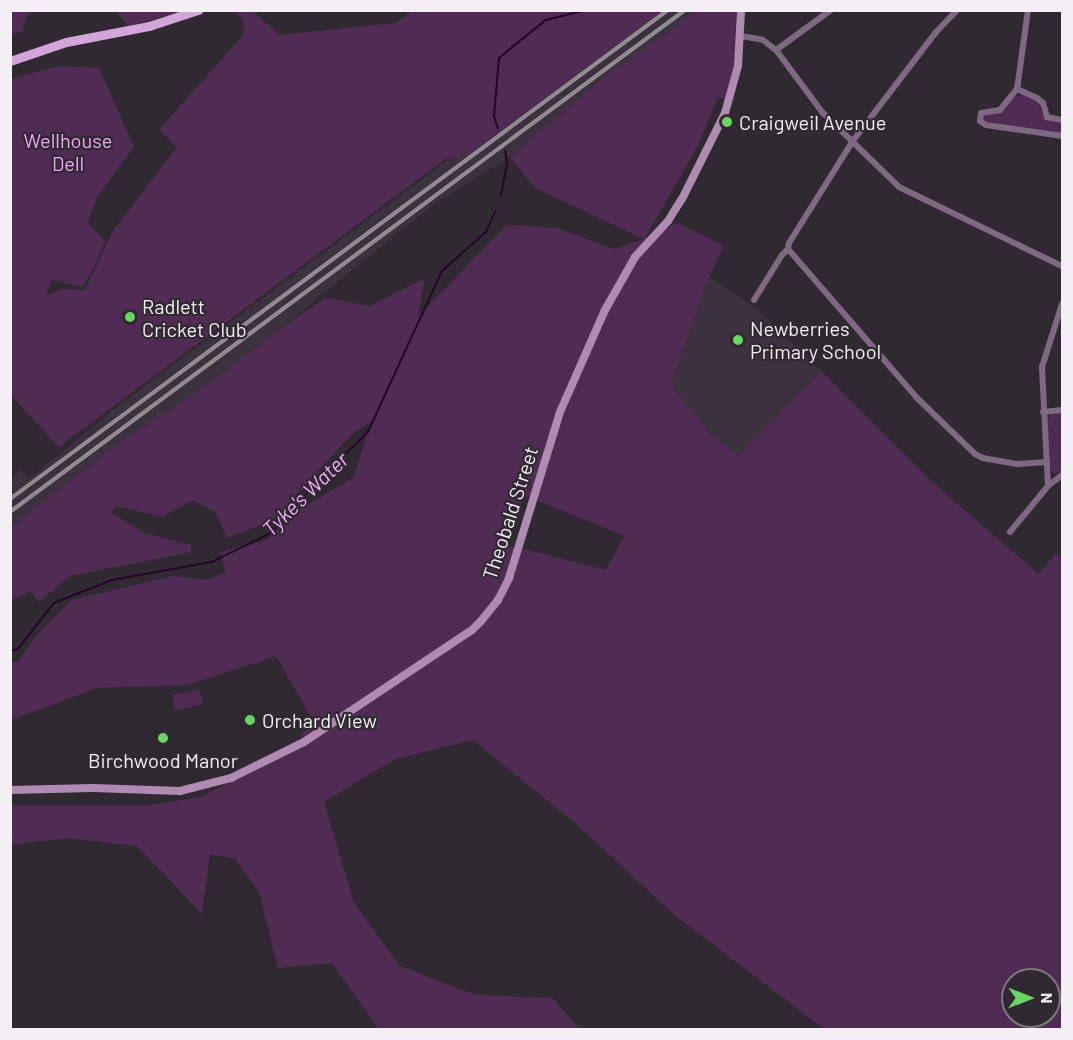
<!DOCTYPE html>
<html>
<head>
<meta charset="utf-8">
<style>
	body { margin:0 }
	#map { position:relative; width:1073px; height:1040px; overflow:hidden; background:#302931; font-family:Barlow,sans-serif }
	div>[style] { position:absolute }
	.built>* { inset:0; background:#3c313e }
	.green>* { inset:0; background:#502c55 }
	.stream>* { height:1.5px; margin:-0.75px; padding:0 0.75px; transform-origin:0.75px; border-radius:0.75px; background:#26032b }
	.street>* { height:6px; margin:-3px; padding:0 3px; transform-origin:3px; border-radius:3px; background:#7f6982 }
	.secondary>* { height:8px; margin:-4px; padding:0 4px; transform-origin:4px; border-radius:4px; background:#af8bb4 }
	.primary>* { height:9px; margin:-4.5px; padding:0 4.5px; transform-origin:4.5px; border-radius:4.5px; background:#d3a5da }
	.rail>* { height:4px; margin-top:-2px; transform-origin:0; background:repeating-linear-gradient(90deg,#302931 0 4.5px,#989299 0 9px); box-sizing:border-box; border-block:2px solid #989299 }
	.dots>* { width:16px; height:16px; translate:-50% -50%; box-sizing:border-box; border:3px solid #302931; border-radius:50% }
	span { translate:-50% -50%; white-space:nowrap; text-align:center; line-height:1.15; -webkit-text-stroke:4.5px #302931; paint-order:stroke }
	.poi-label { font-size:20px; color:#f4eff5 }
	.left { translate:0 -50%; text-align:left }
	.park-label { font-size:20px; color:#efa7f9 }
	.street-label { font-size:20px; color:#f4eff5 }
	.water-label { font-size:21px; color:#f3abfd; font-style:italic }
	.frame { position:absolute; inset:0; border:12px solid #f4eff5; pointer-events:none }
	.north { position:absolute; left:1001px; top:968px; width:60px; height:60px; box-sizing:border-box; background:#302931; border:2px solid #7e787f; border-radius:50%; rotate:90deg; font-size:16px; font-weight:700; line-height:24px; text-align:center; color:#f4eff5 }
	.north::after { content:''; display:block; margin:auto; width:21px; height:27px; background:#6ad363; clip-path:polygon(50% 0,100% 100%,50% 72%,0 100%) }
</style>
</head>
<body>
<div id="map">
	<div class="built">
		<div style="clip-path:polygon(647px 11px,696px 11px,600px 81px,510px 157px,433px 205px,236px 364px,11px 527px,11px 478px,21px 470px,29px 479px,112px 411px)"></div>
		<div style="clip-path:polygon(709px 277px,758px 310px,821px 371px,738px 456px,712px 435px,671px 385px)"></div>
	</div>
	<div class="green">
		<div style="clip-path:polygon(11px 10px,34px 11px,26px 17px,23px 32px,11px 34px)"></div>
		<div style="clip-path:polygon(117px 11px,182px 11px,129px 26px,119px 16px)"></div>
		<div style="clip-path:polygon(235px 11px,253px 11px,279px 35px,395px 23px,413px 11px,662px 11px,470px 154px,445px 159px,59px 447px,11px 395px,11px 79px,59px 66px,99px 68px,134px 147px,97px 197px,88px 223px,105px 241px,94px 267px,82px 287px,52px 280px,46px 296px,61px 289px,85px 290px,113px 231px,177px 147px,159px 130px,244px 34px,243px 19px)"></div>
		<div style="clip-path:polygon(evenodd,696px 11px,736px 11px,735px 59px,727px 100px,718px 97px,698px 146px,645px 238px,678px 223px,724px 246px,709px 277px,671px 385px,712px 435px,738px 456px,821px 371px,941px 490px,1039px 574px,1055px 554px,1062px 560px,1062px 1029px,824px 1029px,677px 917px,576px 824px,473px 740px,395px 759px,324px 802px,354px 903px,400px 966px,476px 995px,552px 998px,580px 1029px,379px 1029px,332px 963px,278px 968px,259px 892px,235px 859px,210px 854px,202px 914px,137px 846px,67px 838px,11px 845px,11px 805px,151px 805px,201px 797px,305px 745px,301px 734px,314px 722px,276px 656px,187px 685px,97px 688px,11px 720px,11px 662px,18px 662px,35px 637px,72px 600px,173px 576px,206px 580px,226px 572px,219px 552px,265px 541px,305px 506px,353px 478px,372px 421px,352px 434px,273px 520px,227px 538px,216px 513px,193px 500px,162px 517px,117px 506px,111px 512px,144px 533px,191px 545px,191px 552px,70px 576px,39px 602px,31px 591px,11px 601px,11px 527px,124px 439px,193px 395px,288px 323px,326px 298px,370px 306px,425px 278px,418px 316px,507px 225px,557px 228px,614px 249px,644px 239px,535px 188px,510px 157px,600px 81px,696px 11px,524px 495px,624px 536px,606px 570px,508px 545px,524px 495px,696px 11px,1013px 980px,1049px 980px,1049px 1016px,1013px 1016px,1013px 980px)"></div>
		<div style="clip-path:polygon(1020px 95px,1027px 95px,1038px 102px,1044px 117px,1062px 122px,1062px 134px,983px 121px,983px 115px,997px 113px,1010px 100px)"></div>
		<div style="clip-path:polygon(1062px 412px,1062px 471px,1055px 474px,1051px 471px,1047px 419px,1051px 414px)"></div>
		<div style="clip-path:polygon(199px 689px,203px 704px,175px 711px,172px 695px)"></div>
	</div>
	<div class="stream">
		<div style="left:498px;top:129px;width:13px;rotate:-108deg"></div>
		<div style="left:494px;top:117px;width:59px;rotate:-85.2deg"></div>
		<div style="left:499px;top:58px;width:60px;rotate:-39deg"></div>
		<div style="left:546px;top:20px;width:41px;rotate:-14deg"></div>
		<div style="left:501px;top:195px;width:33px;rotate:-79deg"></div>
		<div style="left:507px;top:163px;width:12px;rotate:-99deg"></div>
		<div style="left:10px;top:651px;width:8px;rotate:-14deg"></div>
		<div style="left:18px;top:649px;width:58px;rotate:-52deg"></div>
		<div style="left:54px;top:603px;width:62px;rotate:-21.6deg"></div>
		<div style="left:112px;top:580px;width:102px;rotate:-10.2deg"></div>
		<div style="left:212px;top:562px;width:66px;rotate:-26.2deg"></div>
		<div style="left:271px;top:533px;width:62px;rotate:-48.3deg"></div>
		<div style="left:312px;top:487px;width:78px;rotate:-44.5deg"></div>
		<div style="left:368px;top:432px;width:177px;rotate:-65.3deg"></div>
		<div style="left:442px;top:271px;width:59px;rotate:-41.6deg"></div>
		<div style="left:486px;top:232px;width:22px;rotate:-66deg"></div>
	</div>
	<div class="street">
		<div style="left:1028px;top:10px;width:80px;rotate:97.9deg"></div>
		<div style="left:1017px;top:89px;width:27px;rotate:129deg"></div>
		<div style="left:1000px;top:110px;width:19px;rotate:171deg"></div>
		<div style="left:981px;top:113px;width:8px;rotate:97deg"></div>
		<div style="left:980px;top:121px;width:7px;rotate:34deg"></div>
		<div style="left:986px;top:125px;width:77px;rotate:8.2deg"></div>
		<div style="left:741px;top:36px;width:22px;rotate:10deg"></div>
		<div style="left:763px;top:40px;width:16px;rotate:38deg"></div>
		<div style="left:776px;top:50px;width:77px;rotate:53.4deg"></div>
		<div style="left:822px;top:112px;width:107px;rotate:44.2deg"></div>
		<div style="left:899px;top:187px;width:181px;rotate:25.9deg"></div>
		<div style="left:776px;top:50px;width:68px;rotate:-36deg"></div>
		<div style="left:1017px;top:89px;width:22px;rotate:24deg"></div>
		<div style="left:1037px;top:98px;width:8px;rotate:40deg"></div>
		<div style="left:1043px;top:103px;width:15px;rotate:74deg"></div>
		<div style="left:1047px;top:117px;width:15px;rotate:11deg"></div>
		<div style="left:788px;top:249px;width:196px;rotate:49.1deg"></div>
		<div style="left:916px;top:397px;width:82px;rotate:44deg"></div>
		<div style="left:975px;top:454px;width:9px;rotate:27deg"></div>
		<div style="left:983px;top:458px;width:36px;rotate:10deg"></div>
		<div style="left:1018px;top:464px;width:29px;rotate:-4deg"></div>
		<div style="left:754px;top:300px;width:53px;rotate:-58.1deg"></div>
		<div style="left:782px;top:255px;width:8px;rotate:-45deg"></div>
		<div style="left:788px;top:249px;width:6px;rotate:-81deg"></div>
		<div style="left:789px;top:243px;width:119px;rotate:-58deg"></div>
		<div style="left:852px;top:142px;width:138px;rotate:-52.6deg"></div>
		<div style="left:936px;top:32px;width:30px;rotate:-46deg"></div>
		<div style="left:1043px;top:412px;width:19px;rotate:-6deg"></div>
		<div style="left:1048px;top:486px;width:18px;rotate:-38deg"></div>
		<div style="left:1010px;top:532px;width:60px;rotate:-50.4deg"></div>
		<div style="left:1048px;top:486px;width:119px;rotate:-92.9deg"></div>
		<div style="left:1042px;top:367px;width:66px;rotate:-72.4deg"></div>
	</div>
	<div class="secondary">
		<div style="left:10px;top:790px;width:83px;rotate:-1.4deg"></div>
		<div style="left:93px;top:788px;width:87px;rotate:2deg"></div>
		<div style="left:180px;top:791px;width:53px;rotate:-14.3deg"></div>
		<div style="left:231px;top:778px;width:81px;rotate:-26.3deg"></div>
		<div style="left:304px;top:742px;width:202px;rotate:-33.7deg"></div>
		<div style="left:472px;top:630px;width:13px;rotate:-45deg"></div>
		<div style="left:481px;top:621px;width:27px;rotate:-51deg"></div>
		<div style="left:498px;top:600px;width:25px;rotate:-63deg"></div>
		<div style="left:509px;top:578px;width:174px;rotate:-72.9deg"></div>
		<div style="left:560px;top:412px;width:111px;rotate:-66.2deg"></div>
		<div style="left:605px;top:310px;width:61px;rotate:-60.5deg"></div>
		<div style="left:635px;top:257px;width:49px;rotate:-47.5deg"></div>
		<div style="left:668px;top:221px;width:26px;rotate:-58deg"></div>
		<div style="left:682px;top:199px;width:96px;rotate:-63.4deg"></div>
		<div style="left:725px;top:113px;width:49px;rotate:-74.5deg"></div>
		<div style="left:738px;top:66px;width:56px;rotate:-86.9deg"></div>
	</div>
	<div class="primary">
		<div style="left:10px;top:61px;width:59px;rotate:-18.7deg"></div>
		<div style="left:66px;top:42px;width:85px;rotate:-10.9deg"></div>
		<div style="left:149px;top:26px;width:52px;rotate:-18.1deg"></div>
	</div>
	<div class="rail">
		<div style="left:10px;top:499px;width:820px;rotate:-36.62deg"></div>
		<div style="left:10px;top:512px;width:841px;rotate:-36.64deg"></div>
	</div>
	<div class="dots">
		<div style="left:727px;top:122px;background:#6ad363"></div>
		<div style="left:130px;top:317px;background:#6ad363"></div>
		<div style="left:738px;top:340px;background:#6ad363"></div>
		<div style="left:250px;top:720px;background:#6ad363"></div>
		<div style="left:163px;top:738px;background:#6ad363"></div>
	</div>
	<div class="poi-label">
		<span class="left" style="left:739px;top:122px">Craigweil Avenue</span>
		<span class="left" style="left:142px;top:318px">Radlett<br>Cricket Club</span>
		<span class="left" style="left:750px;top:340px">Newberries<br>Primary School</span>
		<span class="left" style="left:262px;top:720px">Orchard View</span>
		<span style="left:163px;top:760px">Birchwood Manor</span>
	</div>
	<div class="park-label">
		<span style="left:68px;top:152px">Wellhouse<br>Dell</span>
	</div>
	<div class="street-label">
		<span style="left:510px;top:513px;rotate:-72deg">Theobald Street</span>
	</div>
	<div class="water-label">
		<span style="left:305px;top:494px;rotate:-44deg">Tyke's Water</span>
	</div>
	<div class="frame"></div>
	<div class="north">N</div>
</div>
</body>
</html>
